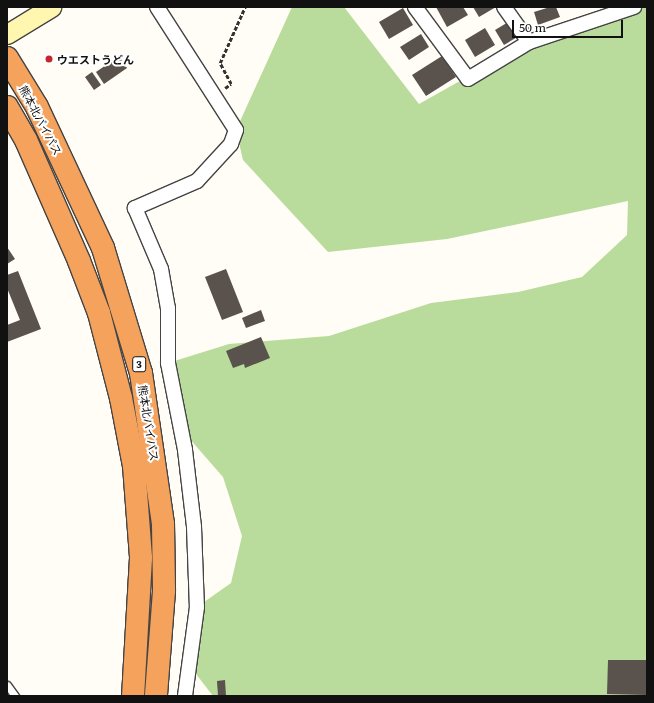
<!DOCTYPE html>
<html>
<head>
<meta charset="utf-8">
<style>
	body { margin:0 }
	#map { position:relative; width:654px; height:703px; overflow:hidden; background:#fffdf5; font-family:Literata,"Noto Sans JP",serif }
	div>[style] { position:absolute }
	.forest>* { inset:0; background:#b9dc9c }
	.building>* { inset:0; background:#5a524d }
	.path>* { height:2.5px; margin-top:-1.25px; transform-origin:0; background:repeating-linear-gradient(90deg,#333 0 4px,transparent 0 6px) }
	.roads { filter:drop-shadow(1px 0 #444) drop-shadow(-1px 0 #444) drop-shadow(0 1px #444) drop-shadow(0 -1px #444) }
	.lane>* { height:7px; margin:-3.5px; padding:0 3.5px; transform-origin:3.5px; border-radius:3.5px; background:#fff }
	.street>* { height:14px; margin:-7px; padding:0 7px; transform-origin:7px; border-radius:7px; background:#fff }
	.secondary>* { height:19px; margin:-9.5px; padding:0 9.5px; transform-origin:9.5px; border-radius:9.5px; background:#fff6b0 }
	.highway>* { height:22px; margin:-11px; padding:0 11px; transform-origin:11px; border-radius:11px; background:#f5a25d }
	.dots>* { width:11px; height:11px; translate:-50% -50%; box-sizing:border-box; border:2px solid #fff; border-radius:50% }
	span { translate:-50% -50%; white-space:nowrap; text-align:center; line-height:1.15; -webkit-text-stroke:4px #fff; paint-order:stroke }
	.shield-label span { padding:1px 3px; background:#fff; border:1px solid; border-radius:3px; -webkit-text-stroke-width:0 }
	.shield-label { font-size:10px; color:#111; font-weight:700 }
	.poi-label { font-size:11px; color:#111; font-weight:700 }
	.left { translate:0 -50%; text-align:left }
	.street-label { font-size:11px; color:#111 }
	.frame { position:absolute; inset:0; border:8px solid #111; pointer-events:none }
	.scale { position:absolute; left:512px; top:20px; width:111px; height:18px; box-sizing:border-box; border:2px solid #111; border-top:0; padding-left:5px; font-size:12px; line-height:14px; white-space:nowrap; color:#111; -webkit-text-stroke:3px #fff; paint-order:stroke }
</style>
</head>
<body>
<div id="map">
	<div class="forest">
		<div style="clip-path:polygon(292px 7px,344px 7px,419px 104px,529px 42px,634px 7px,647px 7px,647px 696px,213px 696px,189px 665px,197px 607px,231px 583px,242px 536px,223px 477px,181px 429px,168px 363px,229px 344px,329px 336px,431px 303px,518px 292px,582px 277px,627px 235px,628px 201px,447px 239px,328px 252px,243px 160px,236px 130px)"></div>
	</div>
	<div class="building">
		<div style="clip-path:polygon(436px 7px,463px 7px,468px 15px,447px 27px)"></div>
		<div style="clip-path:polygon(473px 7px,496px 7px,479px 17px)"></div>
		<div style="clip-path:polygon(550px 7px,556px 7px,560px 17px,538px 25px,534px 12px)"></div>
		<div style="clip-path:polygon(403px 8px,413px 25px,389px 39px,379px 22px)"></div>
		<div style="clip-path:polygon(510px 21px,519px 36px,504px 45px,495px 30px)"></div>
		<div style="clip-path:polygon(485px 28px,495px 45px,475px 57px,465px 40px)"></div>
		<div style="clip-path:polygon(421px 34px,429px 47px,409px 60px,400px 47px)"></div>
		<div style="clip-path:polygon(119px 56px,127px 68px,104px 84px,96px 72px)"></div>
		<div style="clip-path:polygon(442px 56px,456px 77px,426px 96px,412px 75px)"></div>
		<div style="clip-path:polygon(92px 72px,101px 85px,94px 90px,85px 77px)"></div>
		<div style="clip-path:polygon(7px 247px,15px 259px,7px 264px)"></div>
		<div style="clip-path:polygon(226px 269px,243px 312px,222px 320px,205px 277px)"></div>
		<div style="clip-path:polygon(18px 271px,41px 329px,7px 342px,7px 325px,20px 320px,7px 288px,7px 275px)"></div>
		<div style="clip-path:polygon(261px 310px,265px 321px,246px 328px,242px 318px)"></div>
		<div style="clip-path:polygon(261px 337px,270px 358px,245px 368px,244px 364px,233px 368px,226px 351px)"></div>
		<div style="clip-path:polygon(608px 660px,647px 660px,647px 695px,607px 694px)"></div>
		<div style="clip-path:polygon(225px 680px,226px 696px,218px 696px,217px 681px)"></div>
	</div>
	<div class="path">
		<div style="left:225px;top:88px;width:7px;rotate:-34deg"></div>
		<div style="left:231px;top:84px;width:24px;rotate:-118deg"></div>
		<div style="left:220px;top:63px;width:61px;rotate:-65.9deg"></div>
	</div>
	<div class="roads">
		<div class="lane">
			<div style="left:7px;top:685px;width:14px;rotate:54deg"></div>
		</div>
		<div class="street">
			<div style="left:157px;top:7px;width:146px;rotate:57.3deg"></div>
			<div style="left:236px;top:130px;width:15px;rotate:110deg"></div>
			<div style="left:231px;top:144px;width:50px;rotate:132.6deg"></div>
			<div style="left:197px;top:181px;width:68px;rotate:156.5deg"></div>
			<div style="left:135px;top:208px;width:66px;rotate:66.9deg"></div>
			<div style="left:161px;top:269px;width:40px;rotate:80deg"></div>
			<div style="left:168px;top:308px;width:55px;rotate:90deg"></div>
			<div style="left:168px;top:363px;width:89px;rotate:78.9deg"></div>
			<div style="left:185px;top:450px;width:78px;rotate:83.3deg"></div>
			<div style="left:194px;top:527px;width:80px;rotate:87.9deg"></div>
			<div style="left:197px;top:607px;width:90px;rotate:97.7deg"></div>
			<div style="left:415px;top:7px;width:89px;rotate:53.6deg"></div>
			<div style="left:468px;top:79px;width:71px;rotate:-31.2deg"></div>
			<div style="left:529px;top:42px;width:111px;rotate:-18.4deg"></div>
			<div style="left:504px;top:7px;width:43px;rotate:54.5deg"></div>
		</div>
		<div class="secondary">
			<div style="left:7px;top:34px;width:52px;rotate:-31.5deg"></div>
		</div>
		<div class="highway">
			<div style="left:7px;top:58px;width:57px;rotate:58.5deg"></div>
			<div style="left:37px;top:107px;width:156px;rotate:64.9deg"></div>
			<div style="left:103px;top:248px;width:131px;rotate:73.1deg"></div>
			<div style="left:141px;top:373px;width:153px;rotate:81.7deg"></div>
			<div style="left:163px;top:524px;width:67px;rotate:89.1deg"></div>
			<div style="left:164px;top:591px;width:105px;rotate:94.4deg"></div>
			<div style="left:7px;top:107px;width:38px;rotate:60deg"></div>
			<div style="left:26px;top:140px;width:132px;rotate:66.3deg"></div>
			<div style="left:79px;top:261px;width:56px;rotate:69deg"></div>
			<div style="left:99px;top:313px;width:88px;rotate:75.5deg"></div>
			<div style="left:121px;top:398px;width:69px;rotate:79.2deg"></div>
			<div style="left:134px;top:466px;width:92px;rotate:85.6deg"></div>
			<div style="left:141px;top:558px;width:138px;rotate:93.3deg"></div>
		</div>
	</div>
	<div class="dots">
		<div style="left:49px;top:59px;background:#c4262e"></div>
	</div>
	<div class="shield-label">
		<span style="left:139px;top:364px">3</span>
	</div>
	<div class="poi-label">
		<span class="left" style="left:57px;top:59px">ウエストうどん</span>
	</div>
	<div class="street-label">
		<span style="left:41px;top:120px;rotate:62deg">熊本北バイパス</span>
		<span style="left:149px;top:423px;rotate:81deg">熊本北バイパス</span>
	</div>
	<div class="frame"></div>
	<div class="scale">50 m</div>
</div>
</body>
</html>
